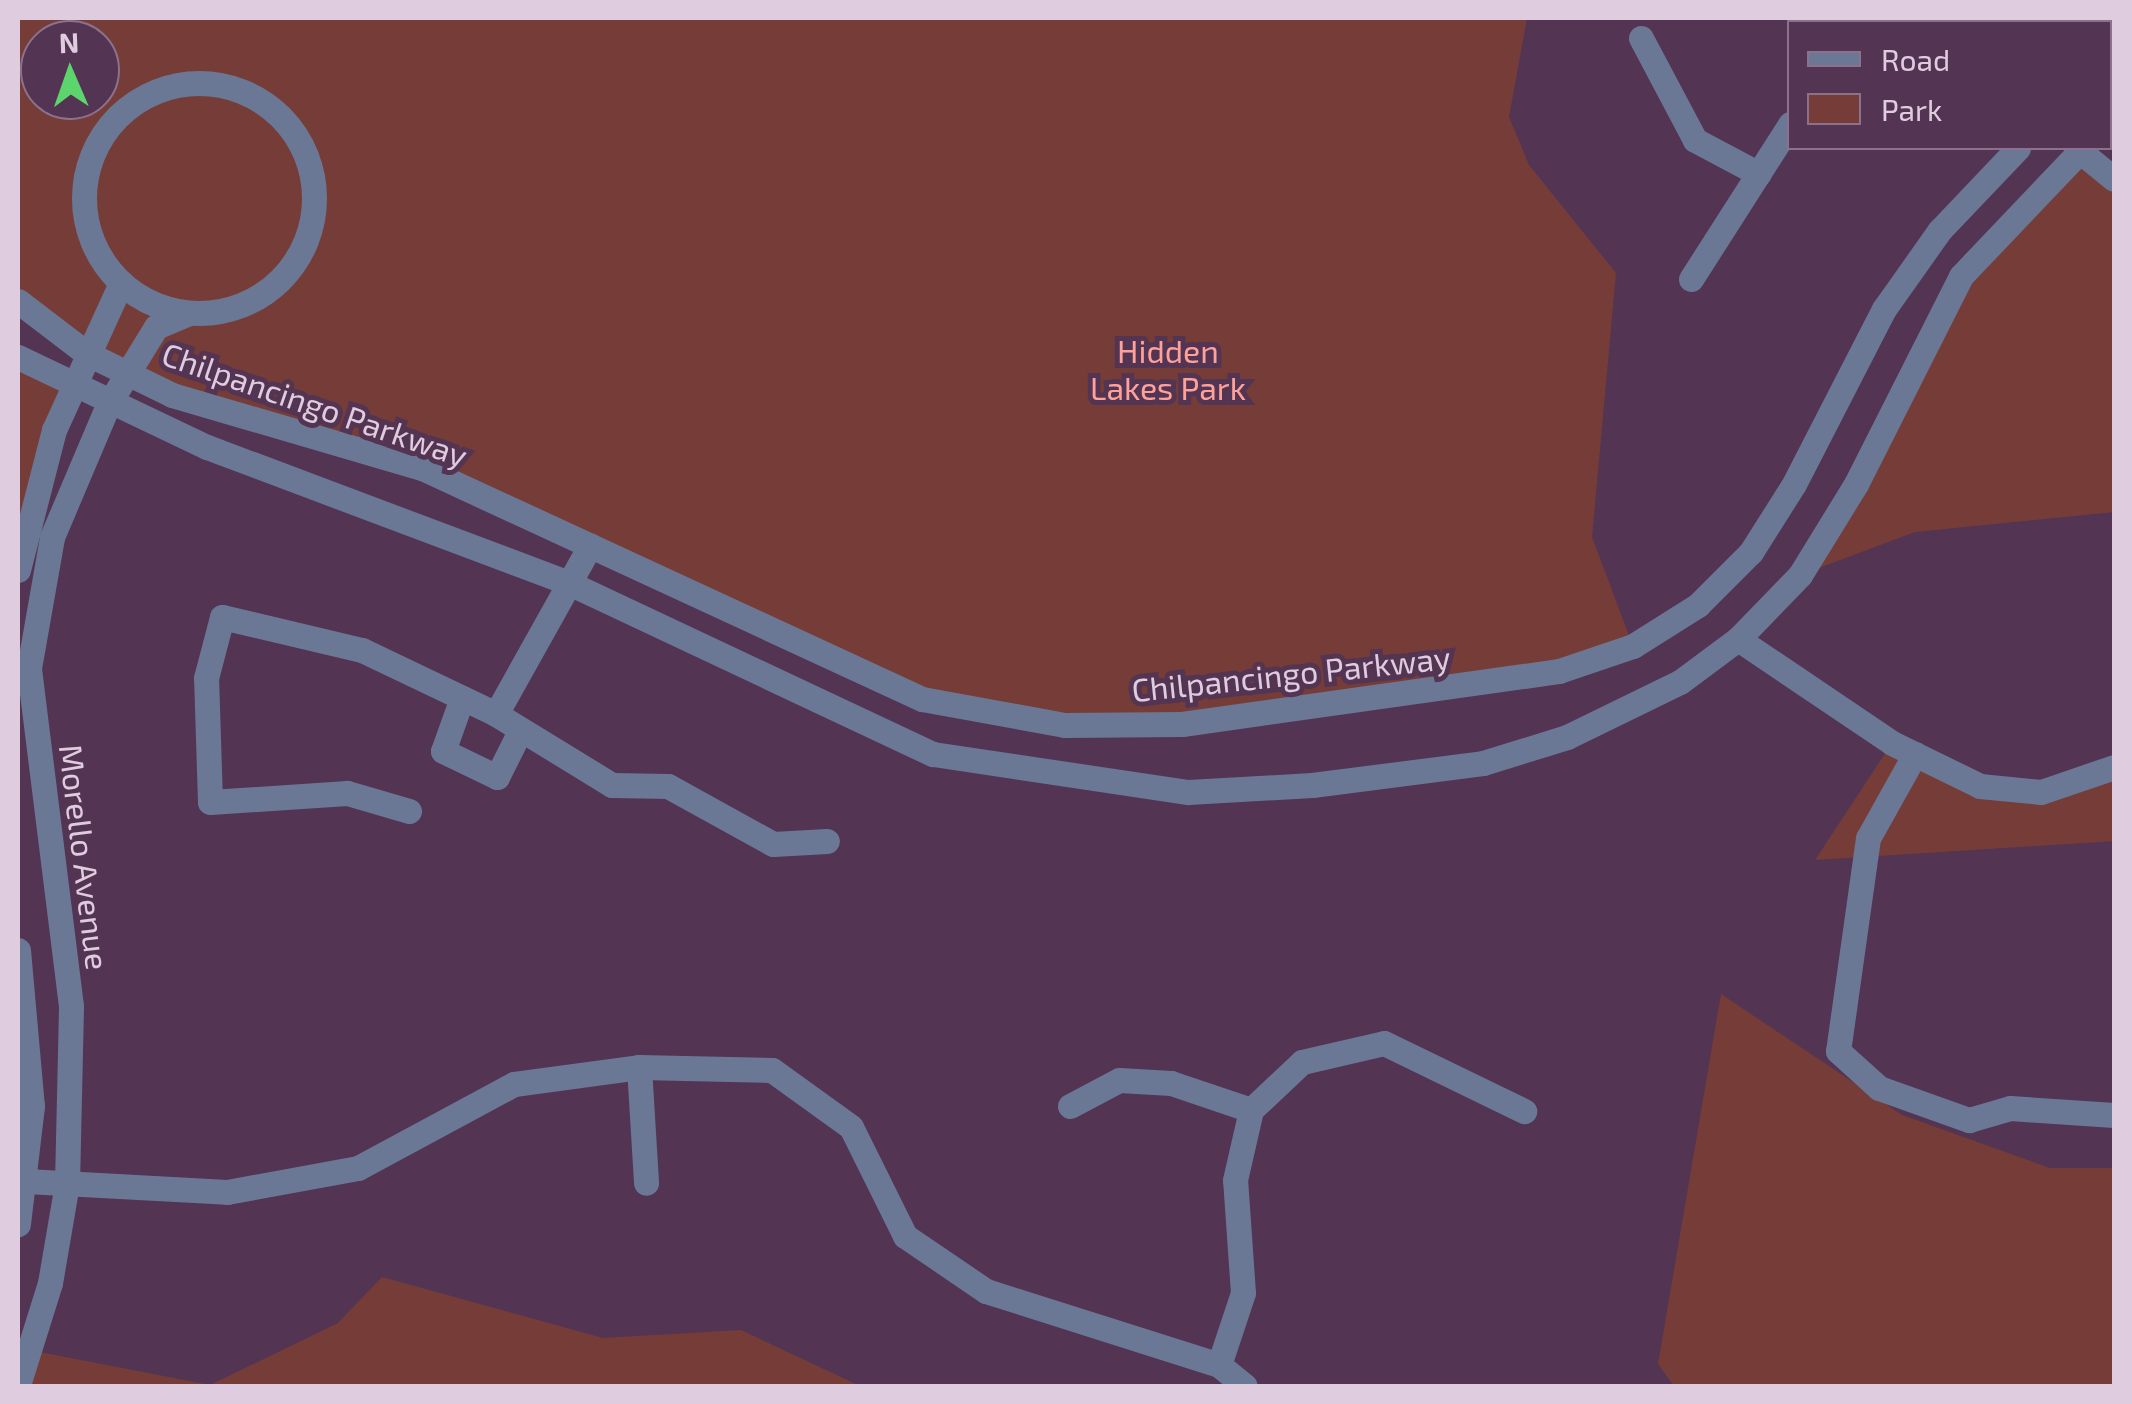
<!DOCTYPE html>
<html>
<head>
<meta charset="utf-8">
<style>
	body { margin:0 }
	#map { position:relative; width:2132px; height:1404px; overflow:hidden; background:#533453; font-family:"Exo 2",sans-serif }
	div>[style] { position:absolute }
	.green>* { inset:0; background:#763d38 }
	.minor>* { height:25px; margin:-12.5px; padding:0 12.5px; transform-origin:12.5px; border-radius:12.5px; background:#6a7895 }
	.minor>.ring { margin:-12.5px; padding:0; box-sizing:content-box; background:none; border:25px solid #6a7895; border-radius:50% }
	span { translate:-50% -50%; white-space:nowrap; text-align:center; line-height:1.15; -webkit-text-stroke:10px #533453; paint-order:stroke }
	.park-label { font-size:32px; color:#fea299 }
	.street-label { font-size:32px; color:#e0ccdf }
	.frame { position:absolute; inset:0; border:20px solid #e0ccdf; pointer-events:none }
	.legend { position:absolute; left:1787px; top:20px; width:325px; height:130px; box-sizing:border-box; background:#533453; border:2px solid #8b718b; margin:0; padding:12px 18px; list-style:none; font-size:30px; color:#e0ccdf }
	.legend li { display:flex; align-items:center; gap:20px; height:50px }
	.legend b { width:50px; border:2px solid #8b718b }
	.north { position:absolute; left:20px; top:20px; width:100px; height:100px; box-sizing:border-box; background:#533453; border:2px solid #8b718b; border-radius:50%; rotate:358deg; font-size:28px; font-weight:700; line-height:40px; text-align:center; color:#e0ccdf }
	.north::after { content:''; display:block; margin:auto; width:35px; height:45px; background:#5dd56d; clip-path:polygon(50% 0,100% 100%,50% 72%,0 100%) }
</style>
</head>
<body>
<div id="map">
	<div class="green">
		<div style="clip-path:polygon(evenodd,18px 18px,1527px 18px,1509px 117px,1529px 165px,1616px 273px,1592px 537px,1633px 646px,1182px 724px,922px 699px,422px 468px,172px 395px,18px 301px,18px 18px,40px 40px,100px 40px,100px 100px,40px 100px,40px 40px)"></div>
		<div style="clip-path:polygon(2079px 150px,2114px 179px,2114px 512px,1915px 532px,1800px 575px,1961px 276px)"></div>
		<div style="clip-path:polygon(18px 358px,71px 388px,18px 570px)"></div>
		<div style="clip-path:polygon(1892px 743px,2014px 793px,2114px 767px,2114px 841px,1815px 860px)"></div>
		<div style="clip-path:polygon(1721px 994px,1902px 1115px,2050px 1168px,2114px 1168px,2114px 1386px,1674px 1386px,1658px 1364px)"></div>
		<div style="clip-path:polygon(382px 1277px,603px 1338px,741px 1330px,860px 1386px,18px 1386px,29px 1350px,210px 1385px,338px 1323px)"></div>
	</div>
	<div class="minor">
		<div style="left:1943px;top:18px;width:6px;rotate:45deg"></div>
		<div style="left:1892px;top:22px;width:6px;rotate:-39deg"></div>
		<div style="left:1641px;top:38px;width:115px;rotate:62.1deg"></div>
		<div style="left:1695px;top:140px;width:72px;rotate:28deg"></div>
		<div style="left:2110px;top:76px;width:6px;rotate:-45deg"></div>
		<div class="ring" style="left:84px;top:83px;width:205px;height:205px"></div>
		<div style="left:2110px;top:128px;width:6px;rotate:-45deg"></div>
		<div style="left:2076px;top:148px;width:49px;rotate:39.2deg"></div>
		<div style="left:1691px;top:279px;width:184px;rotate:-57.4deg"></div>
		<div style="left:18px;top:301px;width:86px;rotate:37.4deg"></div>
		<div style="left:86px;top:353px;width:96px;rotate:26deg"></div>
		<div style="left:172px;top:395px;width:260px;rotate:16.3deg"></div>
		<div style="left:422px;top:468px;width:551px;rotate:24.8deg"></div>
		<div style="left:922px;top:699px;width:145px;rotate:10.3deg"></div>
		<div style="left:1065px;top:725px;width:117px;rotate:-0.5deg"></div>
		<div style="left:1182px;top:724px;width:381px;rotate:-8deg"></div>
		<div style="left:1559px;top:671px;width:78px;rotate:-18.7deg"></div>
		<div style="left:1633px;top:646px;width:77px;rotate:-32.2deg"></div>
		<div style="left:1698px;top:605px;width:75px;rotate:-45deg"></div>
		<div style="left:1751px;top:552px;width:80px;rotate:-57.7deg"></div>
		<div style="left:1794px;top:484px;width:197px;rotate:-62.8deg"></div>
		<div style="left:1884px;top:309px;width:97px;rotate:-54.7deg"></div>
		<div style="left:1940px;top:230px;width:113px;rotate:-46.4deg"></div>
		<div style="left:18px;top:357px;width:209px;rotate:25.5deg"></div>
		<div style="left:207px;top:447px;width:387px;rotate:20.6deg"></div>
		<div style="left:569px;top:583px;width:402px;rotate:25.2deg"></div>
		<div style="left:933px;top:754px;width:258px;rotate:8.5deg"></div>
		<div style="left:1188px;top:792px;width:124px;rotate:-3.2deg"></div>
		<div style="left:1312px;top:785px;width:172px;rotate:-7.3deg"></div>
		<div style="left:1483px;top:763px;width:88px;rotate:-17.2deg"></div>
		<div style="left:1567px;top:737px;width:126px;rotate:-26deg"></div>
		<div style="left:1680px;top:682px;width:72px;rotate:-36.6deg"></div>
		<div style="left:1738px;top:639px;width:89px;rotate:-45.9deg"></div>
		<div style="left:1800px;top:575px;width:107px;rotate:-58.4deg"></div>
		<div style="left:1856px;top:484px;width:233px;rotate:-63.2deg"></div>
		<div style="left:1961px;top:276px;width:177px;rotate:-46.4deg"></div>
		<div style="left:18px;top:570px;width:145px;rotate:-75.6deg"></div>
		<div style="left:54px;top:430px;width:162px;rotate:-65.5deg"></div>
		<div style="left:1738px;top:639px;width:186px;rotate:34deg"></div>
		<div style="left:1892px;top:743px;width:98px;rotate:26deg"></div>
		<div style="left:1980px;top:786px;width:61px;rotate:5.6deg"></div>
		<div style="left:2041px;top:792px;width:77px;rotate:-18.9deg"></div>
		<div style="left:462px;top:698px;width:56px;rotate:109.7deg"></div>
		<div style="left:443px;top:751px;width:60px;rotate:25.7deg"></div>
		<div style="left:497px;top:777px;width:51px;rotate:-63.4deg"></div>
		<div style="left:496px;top:714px;width:193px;rotate:-60.8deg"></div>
		<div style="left:1915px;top:754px;width:96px;rotate:119.2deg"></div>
		<div style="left:1868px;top:838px;width:215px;rotate:98deg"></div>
		<div style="left:1838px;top:1051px;width:55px;rotate:42.1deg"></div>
		<div style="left:1879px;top:1088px;width:96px;rotate:19.6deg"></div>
		<div style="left:1969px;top:1120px;width:43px;rotate:-16.3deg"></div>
		<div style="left:2010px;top:1108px;width:104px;rotate:3.9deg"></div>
		<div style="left:409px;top:811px;width:65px;rotate:-163.8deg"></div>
		<div style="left:347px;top:793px;width:137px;rotate:176.2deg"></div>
		<div style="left:210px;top:802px;width:124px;rotate:-91.8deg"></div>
		<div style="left:206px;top:678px;width:63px;rotate:-75.3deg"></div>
		<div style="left:222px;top:617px;width:144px;rotate:13.3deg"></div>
		<div style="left:362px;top:650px;width:148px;rotate:25.5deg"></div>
		<div style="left:496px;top:714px;width:136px;rotate:31.5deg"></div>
		<div style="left:612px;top:785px;width:56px;rotate:1deg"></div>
		<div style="left:668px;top:786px;width:120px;rotate:28.9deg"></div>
		<div style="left:773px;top:844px;width:54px;rotate:-3.2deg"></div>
		<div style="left:18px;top:950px;width:157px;rotate:84.9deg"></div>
		<div style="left:32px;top:1106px;width:119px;rotate:96.8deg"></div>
		<div style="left:639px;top:1067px;width:116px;rotate:86.5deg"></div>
		<div style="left:1070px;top:1106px;width:55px;rotate:-28deg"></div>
		<div style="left:1119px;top:1080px;width:52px;rotate:3.3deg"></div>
		<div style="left:1171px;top:1083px;width:84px;rotate:18.6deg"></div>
		<div style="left:26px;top:1181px;width:201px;rotate:3.1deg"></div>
		<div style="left:227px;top:1192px;width:133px;rotate:-10.4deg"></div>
		<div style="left:358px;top:1168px;width:177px;rotate:-28.3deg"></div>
		<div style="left:514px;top:1084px;width:126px;rotate:-7.7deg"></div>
		<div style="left:639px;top:1067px;width:133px;rotate:1.3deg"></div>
		<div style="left:772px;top:1070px;width:97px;rotate:35.8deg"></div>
		<div style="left:851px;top:1127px;width:122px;rotate:63.6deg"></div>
		<div style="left:905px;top:1236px;width:98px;rotate:34.2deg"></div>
		<div style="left:986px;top:1291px;width:244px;rotate:17.6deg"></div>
		<div style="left:1219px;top:1365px;width:33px;rotate:39deg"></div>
		<div style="left:1219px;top:1365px;width:76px;rotate:-71.6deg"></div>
		<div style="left:1243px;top:1293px;width:113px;rotate:-94deg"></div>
		<div style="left:1235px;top:1180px;width:72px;rotate:-77.1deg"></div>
		<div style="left:1251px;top:1110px;width:70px;rotate:-43.3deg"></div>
		<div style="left:1302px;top:1062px;width:84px;rotate:-13deg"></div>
		<div style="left:1384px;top:1043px;width:156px;rotate:25.9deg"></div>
		<div style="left:18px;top:1385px;width:107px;rotate:-72.6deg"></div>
		<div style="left:50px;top:1283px;width:100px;rotate:-80.3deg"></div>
		<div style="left:67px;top:1184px;width:178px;rotate:-88.7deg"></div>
		<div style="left:71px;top:1006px;width:341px;rotate:-97.1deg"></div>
		<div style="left:29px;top:668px;width:133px;rotate:-80deg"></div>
		<div style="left:52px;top:537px;width:143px;rotate:-67deg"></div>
		<div style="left:108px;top:405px;width:92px;rotate:-58.4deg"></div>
		<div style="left:156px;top:327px;width:36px;rotate:-23deg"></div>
	</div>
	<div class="park-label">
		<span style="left:1168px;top:369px">Hidden<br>Lakes Park</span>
	</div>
	<div class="street-label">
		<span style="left:315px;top:404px;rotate:19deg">Chilpancingo Parkway</span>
		<span style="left:1291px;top:673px;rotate:-6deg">Chilpancingo Parkway</span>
		<span style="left:85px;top:857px;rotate:83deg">Morello Avenue</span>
	</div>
	<div class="frame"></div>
	<ul class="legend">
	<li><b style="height:12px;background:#6a7895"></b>Road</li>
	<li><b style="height:28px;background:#763d38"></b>Park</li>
	</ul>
	<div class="north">N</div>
</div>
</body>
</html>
